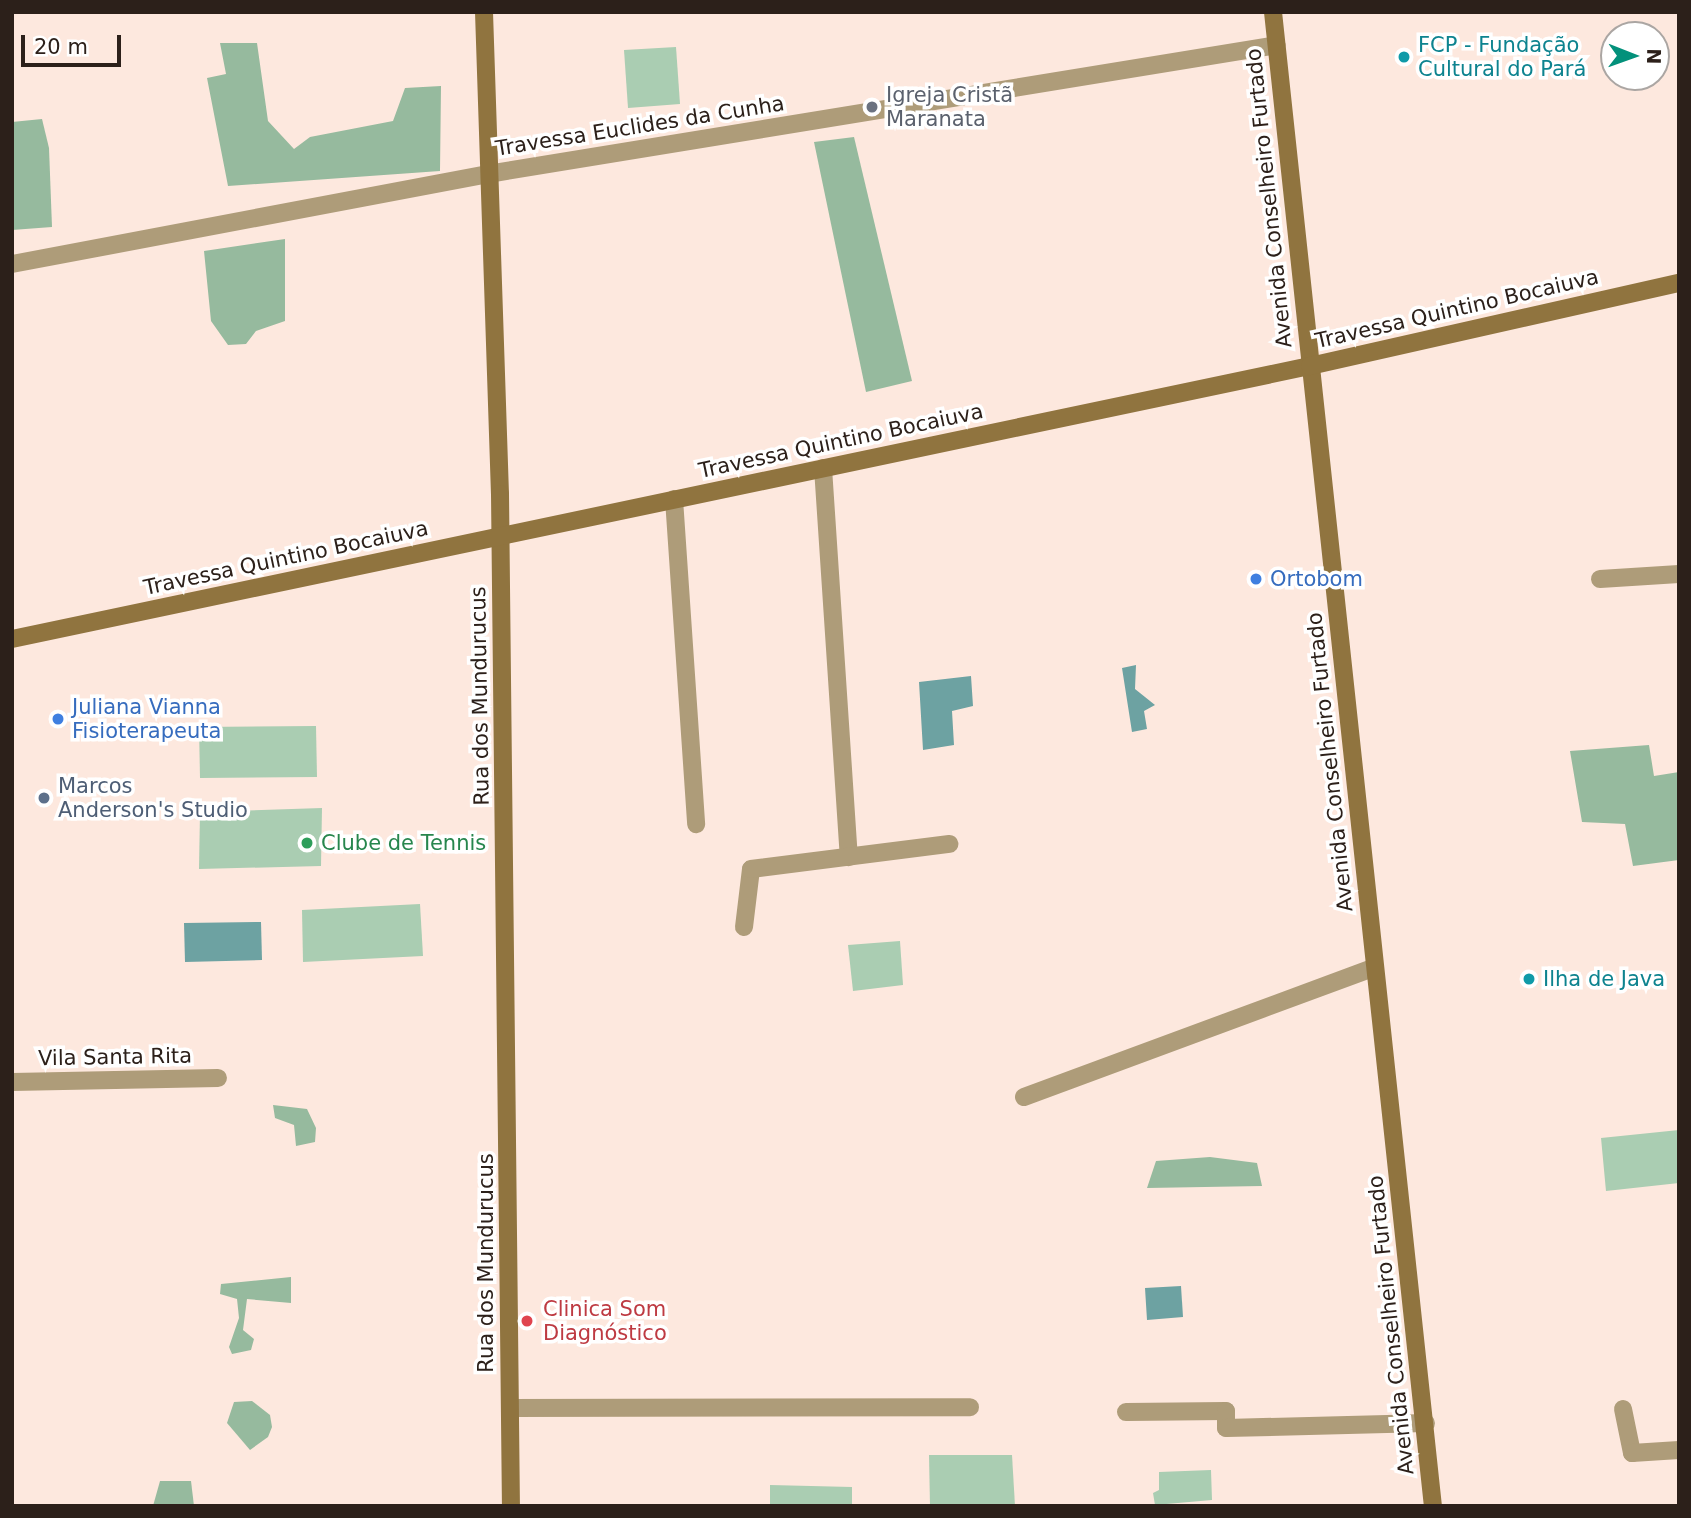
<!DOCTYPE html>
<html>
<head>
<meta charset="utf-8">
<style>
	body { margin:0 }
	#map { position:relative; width:1691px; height:1518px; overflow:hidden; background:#fde8de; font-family:"DejaVu Sans",sans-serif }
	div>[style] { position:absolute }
	.green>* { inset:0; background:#aacdb2 }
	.forest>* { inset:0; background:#96ba9e }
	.water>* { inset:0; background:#6da2a2 }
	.street>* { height:18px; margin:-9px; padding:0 9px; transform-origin:9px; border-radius:9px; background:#ae9c79 }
	.secondary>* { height:18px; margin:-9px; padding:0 9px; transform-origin:9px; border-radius:9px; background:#90743f }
	.dots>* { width:19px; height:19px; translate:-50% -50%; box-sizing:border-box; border:4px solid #fff; border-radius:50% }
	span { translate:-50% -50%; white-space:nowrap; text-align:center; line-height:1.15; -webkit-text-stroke:7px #fff; paint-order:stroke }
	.culture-label { font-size:21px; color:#0d838f }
	.left { translate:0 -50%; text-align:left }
	.worship-label { font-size:21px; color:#5b616d }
	.street-label { font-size:21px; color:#2c201a }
	.shop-label { font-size:21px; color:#366cbe }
	.service-label { font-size:21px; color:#4e5e75 }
	.leisure-label { font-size:21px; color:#27864d }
	.health-label { font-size:21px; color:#be3a42 }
	.frame { position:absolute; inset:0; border:14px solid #2c201a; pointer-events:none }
	.north { position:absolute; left:1600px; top:21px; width:70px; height:70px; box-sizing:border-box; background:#fff; border:2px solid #aba6a3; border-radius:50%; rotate:91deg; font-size:19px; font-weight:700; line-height:28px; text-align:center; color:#2c201a }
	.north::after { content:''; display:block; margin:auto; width:24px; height:32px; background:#03917b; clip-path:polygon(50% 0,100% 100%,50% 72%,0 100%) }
	.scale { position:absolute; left:21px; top:35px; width:100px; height:32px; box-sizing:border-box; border:4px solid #2c201a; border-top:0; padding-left:9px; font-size:21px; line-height:24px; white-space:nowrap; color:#2c201a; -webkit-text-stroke:5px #fff; paint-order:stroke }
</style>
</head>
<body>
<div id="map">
	<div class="green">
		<div style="clip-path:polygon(676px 47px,680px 104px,628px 108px,624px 50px)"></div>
		<div style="clip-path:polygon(316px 726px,317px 777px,200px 778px,199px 727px)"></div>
		<div style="clip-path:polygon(322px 808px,321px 866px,199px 869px,200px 812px)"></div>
		<div style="clip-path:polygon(420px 904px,423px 956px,303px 962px,302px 910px)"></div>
		<div style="clip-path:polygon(900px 941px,903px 985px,853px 991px,848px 945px)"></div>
		<div style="clip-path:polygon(1679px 1130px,1679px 1183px,1606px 1191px,1601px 1138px)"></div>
		<div style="clip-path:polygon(929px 1455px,1012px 1455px,1015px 1506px,930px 1506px)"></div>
		<div style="clip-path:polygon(1211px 1470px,1212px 1500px,1155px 1505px,1153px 1493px,1159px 1490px,1159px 1472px)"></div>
		<div style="clip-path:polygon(770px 1485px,852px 1487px,852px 1506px,770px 1506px)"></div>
	</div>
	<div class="forest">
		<div style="clip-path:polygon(220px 43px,257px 43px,268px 121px,294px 149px,310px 137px,393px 121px,405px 88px,441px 86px,440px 171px,228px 186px,207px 78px,226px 74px)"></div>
		<div style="clip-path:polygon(42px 119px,49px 148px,52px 227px,12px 230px,12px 122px)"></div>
		<div style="clip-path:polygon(854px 137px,912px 381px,866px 392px,814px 142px)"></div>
		<div style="clip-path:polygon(285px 239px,285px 321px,256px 331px,246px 344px,228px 345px,211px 321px,204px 251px)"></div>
		<div style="clip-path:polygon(1649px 745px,1654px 776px,1679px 772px,1679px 860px,1633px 866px,1625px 824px,1582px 822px,1570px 751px)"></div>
		<div style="clip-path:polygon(273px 1105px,307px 1109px,316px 1128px,315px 1142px,296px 1146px,294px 1125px,275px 1118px)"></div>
		<div style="clip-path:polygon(1210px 1157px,1257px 1163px,1262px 1186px,1147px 1188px,1156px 1161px)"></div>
		<div style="clip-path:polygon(291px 1277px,291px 1303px,247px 1299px,243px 1330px,254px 1339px,251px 1350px,232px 1354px,229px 1347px,239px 1318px,237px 1299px,220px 1294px,221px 1284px)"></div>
		<div style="clip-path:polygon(252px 1401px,270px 1415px,272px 1427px,268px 1437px,250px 1450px,227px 1423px,234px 1402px)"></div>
		<div style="clip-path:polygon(160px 1481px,191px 1481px,194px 1506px,153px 1506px)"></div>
	</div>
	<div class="water">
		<div style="clip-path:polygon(1136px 665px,1135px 689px,1155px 705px,1144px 711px,1147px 729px,1132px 732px,1122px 668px)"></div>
		<div style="clip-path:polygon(971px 676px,973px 706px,952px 711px,954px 745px,923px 750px,919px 682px)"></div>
		<div style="clip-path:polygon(261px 922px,262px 960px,185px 962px,184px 923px)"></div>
		<div style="clip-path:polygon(1181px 1286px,1183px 1317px,1147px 1320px,1145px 1288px)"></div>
	</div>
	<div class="street">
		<div style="left:12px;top:264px;width:484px;rotate:-10.7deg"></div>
		<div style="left:488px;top:174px;width:799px;rotate:-9.29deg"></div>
		<div style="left:823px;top:468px;width:390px;rotate:86.2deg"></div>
		<div style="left:674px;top:499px;width:326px;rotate:86.1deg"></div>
		<div style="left:1600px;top:579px;width:79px;rotate:-3.6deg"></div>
		<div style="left:744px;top:927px;width:58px;rotate:-83.1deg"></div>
		<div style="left:751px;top:869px;width:200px;rotate:-7.2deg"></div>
		<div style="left:12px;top:1082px;width:206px;rotate:-1.1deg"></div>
		<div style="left:1024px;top:1097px;width:374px;rotate:-20.3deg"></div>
		<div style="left:510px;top:1408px;width:460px;rotate:-0.1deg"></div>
		<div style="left:1623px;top:1409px;width:45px;rotate:78.4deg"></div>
		<div style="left:1632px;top:1453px;width:47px;rotate:-3.7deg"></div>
		<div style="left:1126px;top:1412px;width:100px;rotate:-0.6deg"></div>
		<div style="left:1226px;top:1411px;width:17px;rotate:90deg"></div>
		<div style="left:1226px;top:1428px;width:200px;rotate:-1.4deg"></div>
	</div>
	<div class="secondary">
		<div style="left:484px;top:12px;width:482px;rotate:88.1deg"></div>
		<div style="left:500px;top:494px;width:1012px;rotate:89.38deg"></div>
		<div style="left:1273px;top:12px;width:1503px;rotate:83.89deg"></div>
		<div style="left:12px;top:639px;width:1326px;rotate:-11.88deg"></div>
		<div style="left:1310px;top:366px;width:378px;rotate:-12.7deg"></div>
	</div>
	<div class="dots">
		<div style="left:1404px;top:57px;background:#0f9aa8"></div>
		<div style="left:872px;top:107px;background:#6b7280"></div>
		<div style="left:1256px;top:579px;background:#3f7fe0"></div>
		<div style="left:58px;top:719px;background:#3f7fe0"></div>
		<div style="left:44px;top:798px;background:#5c6f8a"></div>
		<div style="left:307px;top:843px;background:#2e9e5b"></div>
		<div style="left:1529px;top:979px;background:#0f9aa8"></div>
		<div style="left:527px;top:1321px;background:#e0444e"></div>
	</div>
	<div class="culture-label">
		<span class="left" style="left:1418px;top:57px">FCP - Fundação<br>Cultural do Pará</span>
		<span class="left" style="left:1543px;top:979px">Ilha de Java</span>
	</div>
	<div class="worship-label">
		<span class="left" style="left:886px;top:107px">Igreja Cristã<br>Maranata</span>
	</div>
	<div class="street-label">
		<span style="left:640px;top:126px;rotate:-9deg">Travessa Euclides da Cunha</span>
		<span style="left:1269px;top:198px;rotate:-96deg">Avenida Conselheiro Furtado</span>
		<span style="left:1457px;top:309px;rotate:-13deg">Travessa Quintino Bocaiuva</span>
		<span style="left:841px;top:441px;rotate:-12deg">Travessa Quintino Bocaiuva</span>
		<span style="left:286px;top:558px;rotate:-12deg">Travessa Quintino Bocaiuva</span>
		<span style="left:480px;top:696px;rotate:-91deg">Rua dos Mundurucus</span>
		<span style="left:1330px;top:762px;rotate:-96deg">Avenida Conselheiro Furtado</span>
		<span style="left:115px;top:1057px;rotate:-1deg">Vila Santa Rita</span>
		<span style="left:486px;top:1263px;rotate:-90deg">Rua dos Mundurucus</span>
		<span style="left:1391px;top:1325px;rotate:-96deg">Avenida Conselheiro Furtado</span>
	</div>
	<div class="shop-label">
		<span class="left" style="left:1270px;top:579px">Ortobom</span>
		<span class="left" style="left:72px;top:719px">Juliana Vianna<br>Fisioterapeuta</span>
	</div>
	<div class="service-label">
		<span class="left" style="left:58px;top:798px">Marcos<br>Anderson's Studio</span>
	</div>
	<div class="leisure-label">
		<span class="left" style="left:321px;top:843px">Clube de Tennis</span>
	</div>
	<div class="health-label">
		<span class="left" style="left:543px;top:1321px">Clinica Som<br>Diagnóstico</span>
	</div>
	<div class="frame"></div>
	<div class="north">N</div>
	<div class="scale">20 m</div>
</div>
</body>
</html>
